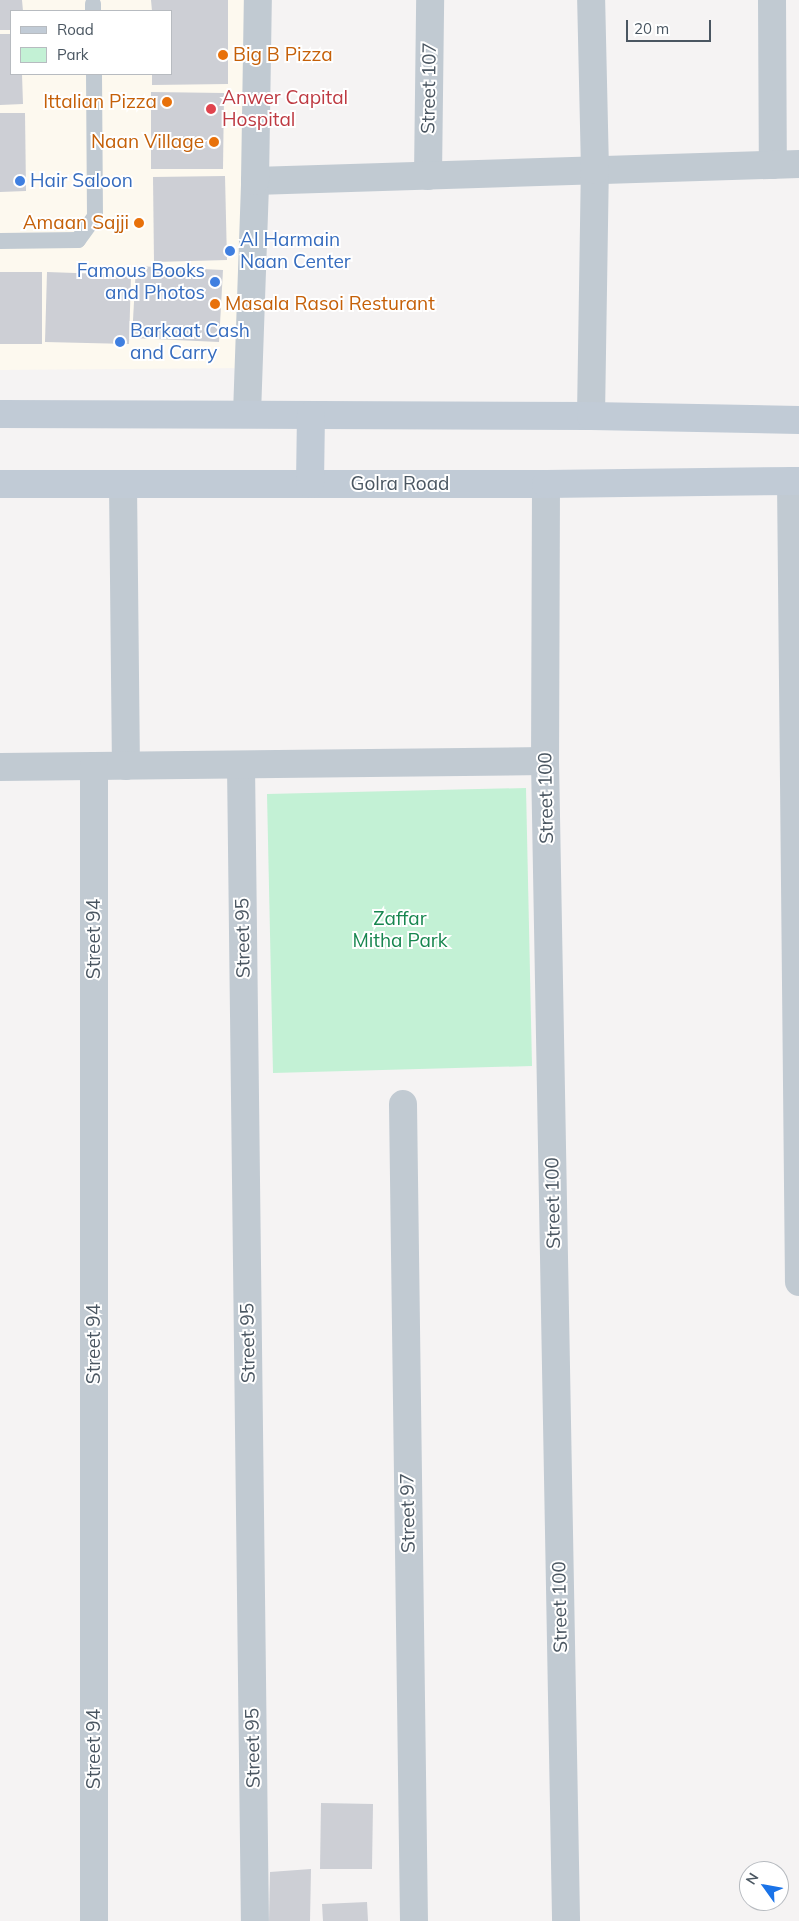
<!DOCTYPE html>
<html>
<head>
<meta charset="utf-8">
<style>
	body { margin:0 }
	#map { position:relative; width:799px; height:1921px; overflow:hidden; background:#f5f3f3; font-family:Mulish,sans-serif }
	div>[style] { position:absolute }
	.commercial>* { inset:0; background:#fdf9ef }
	.green>* { inset:0; background:#c3f1d5 }
	.building>* { inset:0; background:#cdcfd5 }
	.service>* { height:16px; margin:-8px; padding:0 8px; transform-origin:8px; border-radius:8px; background:#c1cad2 }
	.minor>* { height:28px; margin:-14px; padding:0 14px; transform-origin:14px; border-radius:14px; background:#c1cad2 }
	.secondary>* { height:28px; margin:-14px; padding:0 14px; transform-origin:14px; border-radius:14px; background:#c1cbd6 }
	.dots>* { width:14px; height:14px; translate:-50% -50%; box-sizing:border-box; border:2px solid #fff; border-radius:50% }
	span { translate:-50% -50%; white-space:nowrap; text-align:center; line-height:1.15; -webkit-text-stroke:4px #fff; paint-order:stroke }
	.food-label { font-size:19px; color:#c56008 }
	.left { translate:0 -50%; text-align:left }
	.right { translate:-100% -50%; text-align:right }
	.street-label { font-size:19px; color:#4a5661 }
	.health-label { font-size:19px; color:#be3a42 }
	.shop-label { font-size:19px; color:#366cbe }
	.park-label { font-size:19px; color:#17864f }
	.legend { position:absolute; left:10px; top:10px; width:162px; height:65px; box-sizing:border-box; background:#fff; border:1px solid #b7bbc0; margin:0; padding:6px 9px; list-style:none; font-size:15px; color:#4a5661 }
	.legend li { display:flex; align-items:center; gap:10px; height:25px }
	.legend b { width:25px; border:1px solid #b7bbc0 }
	.north { position:absolute; left:739px; top:1861px; width:50px; height:50px; box-sizing:border-box; background:#fff; border:1px solid #b7bbc0; border-radius:50%; rotate:302deg; font-size:14px; font-weight:700; line-height:20px; text-align:center; color:#4a5661 }
	.north::after { content:''; display:block; margin:auto; width:18px; height:22px; background:#1a73e8; clip-path:polygon(50% 0,100% 100%,50% 72%,0 100%) }
	.scale { position:absolute; left:626px; top:20px; width:85px; height:22px; box-sizing:border-box; border:2px solid #4a5661; border-top:0; padding-left:6px; font-size:15px; line-height:18px; white-space:nowrap; color:#4a5661; -webkit-text-stroke:4px #fff; paint-order:stroke }
</style>
</head>
<body>
<div id="map">
	<div class="commercial">
		<div style="clip-path:polygon(evenodd,0 0,244px 0,249px 368px,0 370px,0 0,11px 11px,171px 11px,171px 74px,11px 74px,11px 11px)"></div>
	</div>
	<div class="green">
		<div style="clip-path:polygon(526px 788px,532px 1066px,273px 1073px,267px 794px)"></div>
	</div>
	<div class="building">
		<div style="clip-path:polygon(0 0,22px 0,23px 11px,11px 11px,11px 30px,0 30px)"></div>
		<div style="clip-path:polygon(151px 0,228px 0,228px 84px,152px 85px,152px 74px,171px 74px,171px 11px,152px 11px)"></div>
		<div style="clip-path:polygon(0 34px,11px 34px,11px 74px,22px 74px,23px 104px,0 105px)"></div>
		<div style="clip-path:polygon(151px 92px,224px 93px,223px 169px,151px 169px)"></div>
		<div style="clip-path:polygon(0 113px,25px 113px,26px 191px,0 192px)"></div>
		<div style="clip-path:polygon(225px 176px,227px 260px,154px 262px,153px 177px)"></div>
		<div style="clip-path:polygon(136px 266px,223px 270px,219px 342px,132px 338px)"></div>
		<div style="clip-path:polygon(0 272px,42px 272px,42px 344px,0 344px)"></div>
		<div style="clip-path:polygon(47px 272px,131px 275px,129px 344px,45px 342px)"></div>
		<div style="clip-path:polygon(321px 1803px,373px 1804px,372px 1869px,320px 1869px)"></div>
		<div style="clip-path:polygon(311px 1869px,310px 1921px,269px 1921px,270px 1872px)"></div>
		<div style="clip-path:polygon(367px 1902px,368px 1921px,323px 1921px,322px 1904px)"></div>
	</div>
	<div class="service">
		<div style="left:93px;top:4px;width:7px;rotate:90deg"></div>
		<div style="left:0;top:241px;width:78px;rotate:-0.7deg"></div>
		<div style="left:78px;top:240px;width:29px;rotate:-54deg"></div>
		<div style="left:95px;top:217px;width:143px;rotate:-90.4deg"></div>
	</div>
	<div class="minor">
		<div style="left:772px;top:0;width:165px;rotate:89.7deg"></div>
		<div style="left:428px;top:176px;width:176px;rotate:-89.3deg"></div>
		<div style="left:255px;top:181px;width:544px;rotate:-1.79deg"></div>
		<div style="left:247px;top:414px;width:233px;rotate:-88deg"></div>
		<div style="left:255px;top:181px;width:181px;rotate:-89.1deg"></div>
		<div style="left:591px;top:416px;width:246px;rotate:-89.1deg"></div>
		<div style="left:595px;top:170px;width:170px;rotate:-91.3deg"></div>
		<div style="left:791px;top:481px;width:801px;rotate:89.43deg"></div>
		<div style="left:123px;top:484px;width:282px;rotate:89.4deg"></div>
		<div style="left:546px;top:484px;width:277px;rotate:90.2deg"></div>
		<div style="left:545px;top:761px;width:1160px;rotate:88.96deg"></div>
		<div style="left:241px;top:765px;width:1156px;rotate:89.31deg"></div>
		<div style="left:0;top:767px;width:545px;rotate:-0.63deg"></div>
		<div style="left:403px;top:1104px;width:817px;rotate:89.23deg"></div>
		<div style="left:94px;top:1921px;width:1155px;rotate:-90deg"></div>
	</div>
	<div class="secondary">
		<div style="left:0;top:414px;width:591px;rotate:0.19deg"></div>
		<div style="left:591px;top:416px;width:208px;rotate:1.1deg"></div>
		<div style="left:0;top:484px;width:546px"></div>
		<div style="left:546px;top:484px;width:253px;rotate:-0.7deg"></div>
		<div style="left:310px;top:484px;width:69px;rotate:-89.2deg"></div>
	</div>
	<div class="dots">
		<div style="left:223px;top:55px;background:#e8710a"></div>
		<div style="left:167px;top:102px;background:#e8710a"></div>
		<div style="left:211px;top:109px;background:#e0444e"></div>
		<div style="left:214px;top:142px;background:#e8710a"></div>
		<div style="left:20px;top:181px;background:#3f7fe0"></div>
		<div style="left:139px;top:223px;background:#e8710a"></div>
		<div style="left:230px;top:251px;background:#3f7fe0"></div>
		<div style="left:215px;top:282px;background:#3f7fe0"></div>
		<div style="left:215px;top:304px;background:#e8710a"></div>
		<div style="left:120px;top:342px;background:#3f7fe0"></div>
	</div>
	<div class="food-label">
		<span class="left" style="left:233px;top:55px">Big B Pizza</span>
		<span class="right" style="left:157px;top:102px">Ittalian Pizza</span>
		<span class="right" style="left:204px;top:142px">Naan Village</span>
		<span class="right" style="left:129px;top:223px">Amaan Sajji</span>
		<span class="left" style="left:225px;top:304px">Masala Rasoi Resturant</span>
	</div>
	<div class="street-label">
		<span style="left:429px;top:88px;rotate:-89deg">Street 107</span>
		<span style="left:400px;top:484px">Golra Road</span>
		<span style="left:546px;top:798px;rotate:-91deg">Street 100</span>
		<span style="left:243px;top:938px;rotate:-91deg">Street 95</span>
		<span style="left:94px;top:939px;rotate:-90deg">Street 94</span>
		<span style="left:553px;top:1203px;rotate:-91deg">Street 100</span>
		<span style="left:248px;top:1343px;rotate:-91deg">Street 95</span>
		<span style="left:94px;top:1344px;rotate:-90deg">Street 94</span>
		<span style="left:408px;top:1513px;rotate:-91deg">Street 97</span>
		<span style="left:560px;top:1607px;rotate:-91deg">Street 100</span>
		<span style="left:253px;top:1748px;rotate:-91deg">Street 95</span>
		<span style="left:94px;top:1749px;rotate:-90deg">Street 94</span>
	</div>
	<div class="health-label">
		<span class="left" style="left:222px;top:109px">Anwer Capital<br>Hospital</span>
	</div>
	<div class="shop-label">
		<span class="left" style="left:30px;top:181px">Hair Saloon</span>
		<span class="left" style="left:240px;top:251px">Al Harmain<br>Naan Center</span>
		<span class="right" style="left:205px;top:282px">Famous Books<br>and Photos</span>
		<span class="left" style="left:130px;top:342px">Barkaat Cash<br>and Carry</span>
	</div>
	<div class="park-label">
		<span style="left:400px;top:930px">Zaffar<br>Mitha Park</span>
	</div>
	<ul class="legend">
	<li><b style="height:6px;background:#c1cbd6"></b>Road</li>
	<li><b style="height:14px;background:#c3f1d5"></b>Park</li>
	</ul>
	<div class="north">N</div>
	<div class="scale">20 m</div>
</div>
</body>
</html>
